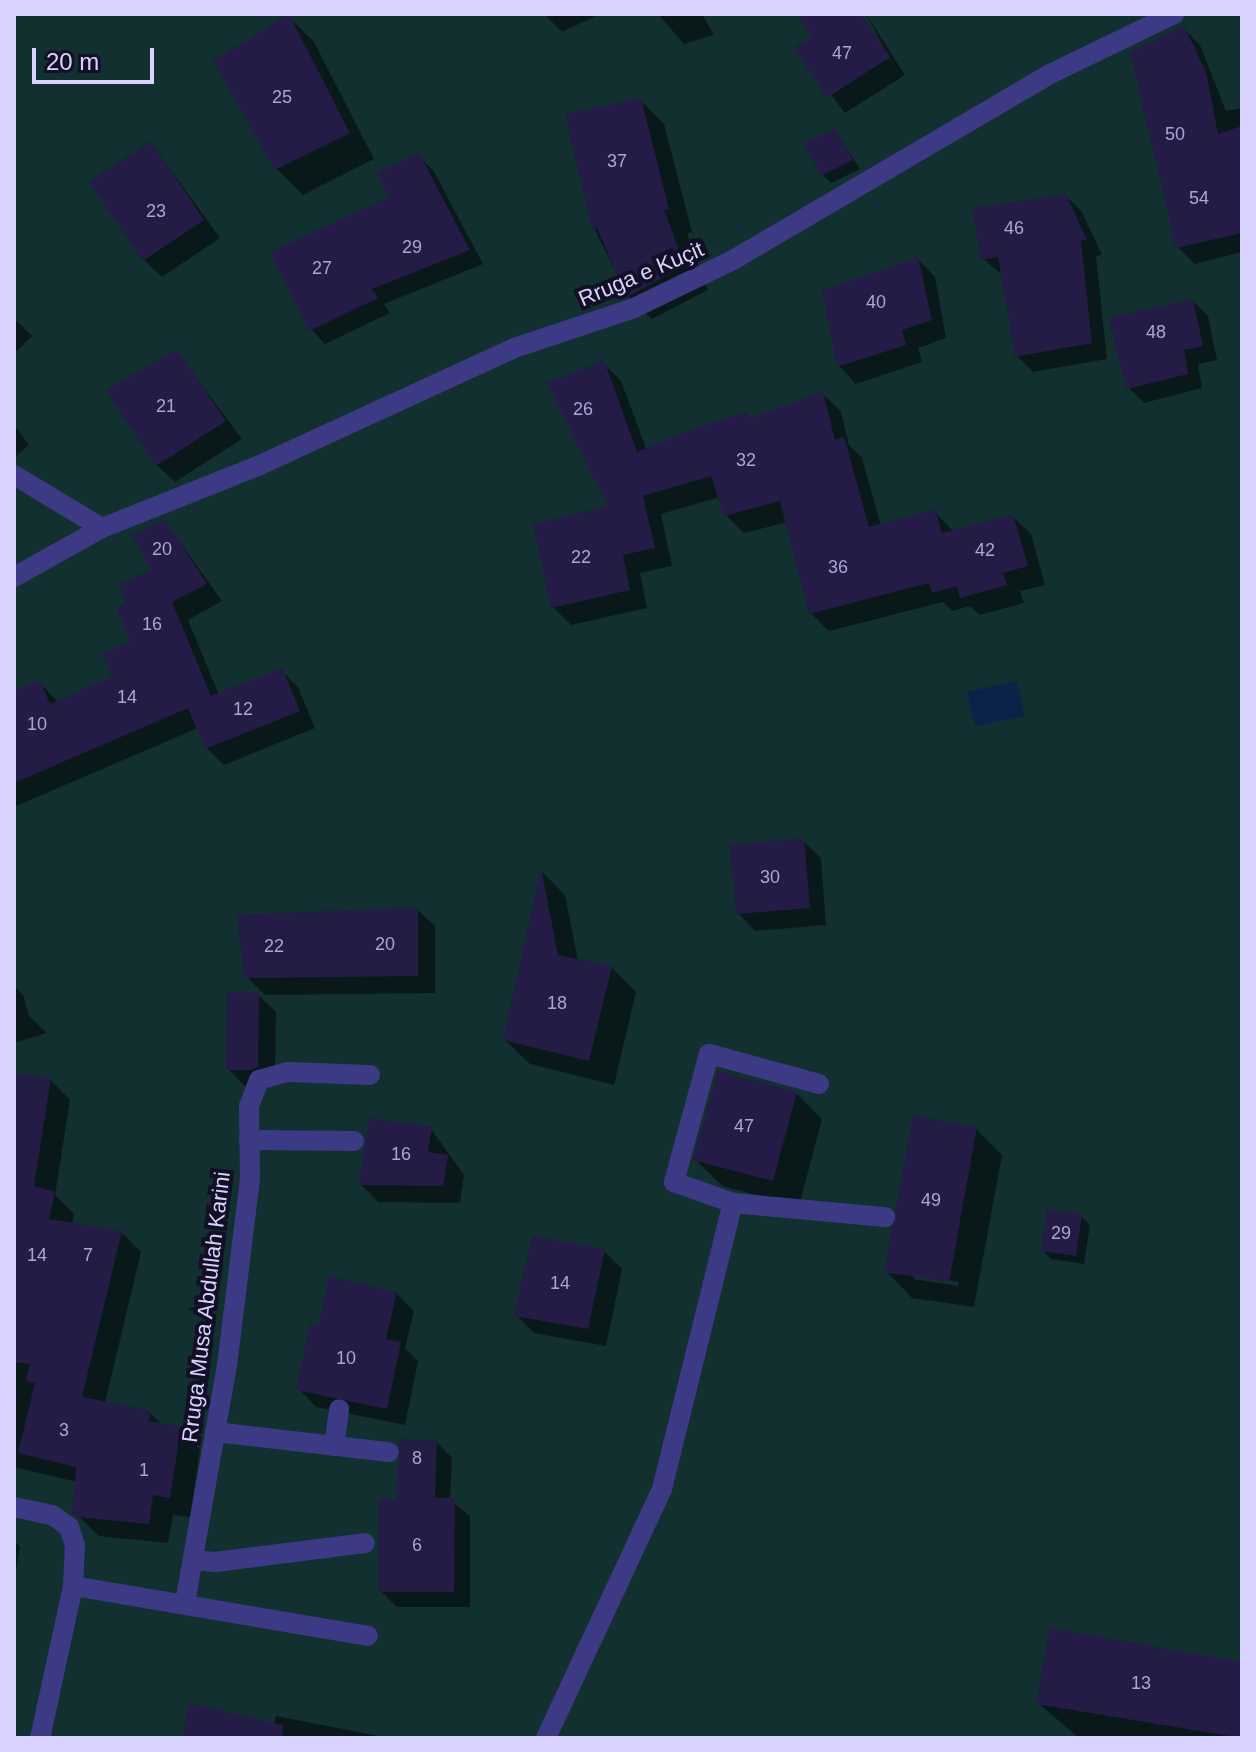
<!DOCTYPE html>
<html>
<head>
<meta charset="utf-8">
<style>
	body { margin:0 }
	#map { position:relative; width:1256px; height:1752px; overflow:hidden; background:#130f26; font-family:Arial,sans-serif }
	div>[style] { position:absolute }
	.green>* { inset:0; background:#12302f }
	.water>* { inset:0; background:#0c2248 }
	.shadow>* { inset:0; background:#0007 }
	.building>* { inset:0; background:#241b47 }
	.minor>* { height:20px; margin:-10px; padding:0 10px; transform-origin:10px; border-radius:10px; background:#3d3a85 }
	span { translate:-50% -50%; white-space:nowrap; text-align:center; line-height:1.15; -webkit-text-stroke:8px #130f26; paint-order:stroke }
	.number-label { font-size:18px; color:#aca6d1 }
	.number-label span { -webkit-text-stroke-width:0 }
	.street-label { font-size:22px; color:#d9d4ff }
	.frame { position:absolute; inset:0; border:16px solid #d9d4ff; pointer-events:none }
	.scale { position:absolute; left:32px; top:48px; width:122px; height:36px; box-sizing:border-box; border:4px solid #d9d4ff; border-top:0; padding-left:10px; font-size:24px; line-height:28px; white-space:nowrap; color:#d9d4ff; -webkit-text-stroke:6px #130f26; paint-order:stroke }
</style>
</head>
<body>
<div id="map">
	<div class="green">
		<div style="clip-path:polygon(14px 14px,1242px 14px,1242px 1738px,14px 1738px)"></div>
	</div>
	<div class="water">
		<div style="clip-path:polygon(1017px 681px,1025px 716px,975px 726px,967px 692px)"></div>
	</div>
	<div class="shadow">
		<div style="clip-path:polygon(544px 14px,600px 14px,562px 32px)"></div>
		<div style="clip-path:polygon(658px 14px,702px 14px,714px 35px,684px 44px)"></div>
		<div style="clip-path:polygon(800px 14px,860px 14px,894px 67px,866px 14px,905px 75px,845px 113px,797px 49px,815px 37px)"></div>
		<div style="clip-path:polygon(288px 16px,314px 42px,374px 159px,303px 195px,277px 169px)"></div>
		<div style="clip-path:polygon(1183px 28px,1200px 45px,1226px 111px,1242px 108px,1242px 252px,1195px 264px,1178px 247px)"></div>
		<div style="clip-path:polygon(641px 101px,664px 124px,692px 232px,687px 234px,708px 290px,652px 319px,628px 296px,594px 228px)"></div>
		<div style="clip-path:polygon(835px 131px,860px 169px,831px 183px,823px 175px)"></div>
		<div style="clip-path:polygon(151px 143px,220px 238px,162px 277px,144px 260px)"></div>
		<div style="clip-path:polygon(418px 156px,433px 170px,483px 264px,384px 304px,390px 313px,325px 344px,311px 329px)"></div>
		<div style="clip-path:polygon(1066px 196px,1082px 212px,1102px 255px,1096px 256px,1107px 359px,1033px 372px,1017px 356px,1003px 275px,983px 259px)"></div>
		<div style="clip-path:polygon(918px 259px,935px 277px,946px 338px,918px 348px,922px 362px,856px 384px,839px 366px)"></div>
		<div style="clip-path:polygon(1193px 301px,1208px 316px,1217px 360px,1198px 364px,1202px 388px,1144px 403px,1129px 388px)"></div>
		<div style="clip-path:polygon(14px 318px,32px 336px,14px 354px)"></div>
		<div style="clip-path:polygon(177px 352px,242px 439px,175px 482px,157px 465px)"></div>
		<div style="clip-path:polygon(603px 363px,621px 381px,647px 451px,746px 414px,752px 420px,823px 394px,841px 412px,849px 445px,862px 458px,881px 526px,934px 511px,954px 532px,1012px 516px,1031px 534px,1045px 585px,1020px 591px,1024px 603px,980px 615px,970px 606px,952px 611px,943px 602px,829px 631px,810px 612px,787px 522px,744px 533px,726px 515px,720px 497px,661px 514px,672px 566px,640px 573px,647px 608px,571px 625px,553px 607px,611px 508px)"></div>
		<div style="clip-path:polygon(14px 425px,29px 445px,14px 458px)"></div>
		<div style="clip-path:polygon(165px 521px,222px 601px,188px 620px,219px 695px,281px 670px,298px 687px,315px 728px,224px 765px,207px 748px,198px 728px,14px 807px,14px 693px,39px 682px,58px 702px,114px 678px,133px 642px,129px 604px,155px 571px)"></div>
		<div style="clip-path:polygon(803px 841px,821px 858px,826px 925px,755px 931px,738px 913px)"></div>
		<div style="clip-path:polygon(542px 872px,565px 895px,578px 961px,611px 967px,636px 992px,614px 1085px,530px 1064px,505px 1040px)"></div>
		<div style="clip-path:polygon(417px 909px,435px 926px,435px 993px,265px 995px,247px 977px)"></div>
		<div style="clip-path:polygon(14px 986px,23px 995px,29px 1016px,47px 1033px,14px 1043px)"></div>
		<div style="clip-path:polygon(258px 995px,276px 1012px,275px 1084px,245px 1086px,228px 1069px)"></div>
		<div style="clip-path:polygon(14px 1075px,50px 1080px,70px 1100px,55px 1195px,74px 1214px,72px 1225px,121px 1232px,141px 1252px,105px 1403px,149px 1412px,162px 1425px,180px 1429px,200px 1449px,190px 1517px,173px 1515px,168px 1543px,99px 1536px,74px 1512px,77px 1482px,14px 1467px)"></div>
		<div style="clip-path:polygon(796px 1093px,822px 1119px,799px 1206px,722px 1186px,696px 1160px)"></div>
		<div style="clip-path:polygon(431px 1129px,464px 1175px,460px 1203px,378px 1202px,361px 1184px)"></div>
		<div style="clip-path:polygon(evenodd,976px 1129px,1002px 1155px,974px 1307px,912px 1298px,887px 1272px,976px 1129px,914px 1275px,959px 1282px,958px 1286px,914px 1279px,914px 1275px)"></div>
		<div style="clip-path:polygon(1081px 1216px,1090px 1225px,1084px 1264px,1051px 1259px,1043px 1251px)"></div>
		<div style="clip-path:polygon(604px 1251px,622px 1269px,606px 1346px,534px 1333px,516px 1315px)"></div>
		<div style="clip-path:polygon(396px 1293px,414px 1311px,405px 1348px,418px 1361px,405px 1425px,316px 1407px,299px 1389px,320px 1328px)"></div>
		<div style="clip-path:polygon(436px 1442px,452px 1458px,450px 1500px,470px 1516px,470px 1607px,397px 1607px,381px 1591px,398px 1501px)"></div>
		<div style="clip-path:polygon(14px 1540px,20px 1547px,14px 1582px)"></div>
		<div style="clip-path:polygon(1242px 1664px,1242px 1738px,1079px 1738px,1038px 1703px)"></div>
		<div style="clip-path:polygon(276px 1716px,389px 1738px,184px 1738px,274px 1725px)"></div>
	</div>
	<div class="building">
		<div style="clip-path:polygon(289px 14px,350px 133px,275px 170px,213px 61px)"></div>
		<div style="clip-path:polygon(797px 14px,861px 14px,890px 57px,827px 98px,794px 48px,812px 36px)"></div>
		<div style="clip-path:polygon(1184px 26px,1206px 72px,1218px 134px,1242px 126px,1242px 233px,1176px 248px,1130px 52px)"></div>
		<div style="clip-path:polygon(641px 98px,669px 209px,664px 210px,685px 266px,627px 297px,597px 228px,592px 229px,565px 114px)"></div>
		<div style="clip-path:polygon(835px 129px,853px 160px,821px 176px,804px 143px)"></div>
		<div style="clip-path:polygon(151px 141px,204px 220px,143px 261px,89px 182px)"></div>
		<div style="clip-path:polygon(419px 153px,470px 250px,372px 289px,378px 298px,309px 331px,270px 252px,389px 197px,377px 173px)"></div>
		<div style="clip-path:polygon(1066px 194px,1087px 240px,1081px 240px,1092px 343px,1015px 357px,998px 257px,981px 260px,972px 208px)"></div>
		<div style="clip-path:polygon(918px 257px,932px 320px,902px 330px,906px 345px,837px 367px,822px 290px)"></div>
		<div style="clip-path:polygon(1193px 299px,1203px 346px,1184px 350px,1188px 374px,1127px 389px,1108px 318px)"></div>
		<div style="clip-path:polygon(177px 349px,226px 421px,156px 466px,106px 390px)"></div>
		<div style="clip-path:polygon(604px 360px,637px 452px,700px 426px,747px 412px,750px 418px,823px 392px,835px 440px,844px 437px,869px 527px,935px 509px,942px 533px,1013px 514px,1028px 566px,1003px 573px,1007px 585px,960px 598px,957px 586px,932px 593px,929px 583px,809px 614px,780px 501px,724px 516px,711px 476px,643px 496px,655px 548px,623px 555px,630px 590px,551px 608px,533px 524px,608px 506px,547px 383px)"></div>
		<div style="clip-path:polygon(165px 519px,207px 584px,172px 602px,211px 696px,282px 668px,300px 711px,205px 749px,188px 708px,14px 783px,14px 691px,40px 680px,50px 704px,112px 677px,102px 653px,131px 641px,116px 607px,126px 603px,119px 584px,152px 570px,132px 535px)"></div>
		<div style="clip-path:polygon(804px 838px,810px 908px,736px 914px,730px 845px)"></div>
		<div style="clip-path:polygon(541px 868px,558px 955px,612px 966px,589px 1061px,503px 1040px)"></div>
		<div style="clip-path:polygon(418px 907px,418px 976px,245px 978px,236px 915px)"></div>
		<div style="clip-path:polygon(227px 992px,259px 993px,258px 1067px,251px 1070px,226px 1070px)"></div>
		<div style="clip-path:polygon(718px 1071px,797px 1092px,773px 1181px,693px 1160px)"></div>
		<div style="clip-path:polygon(14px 1073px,51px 1078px,34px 1186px,55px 1192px,49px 1219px,122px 1231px,82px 1397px,150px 1410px,149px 1421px,181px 1427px,170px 1498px,153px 1495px,149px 1524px,77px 1517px,72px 1513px,76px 1467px,18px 1453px,35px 1383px,26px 1381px,30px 1364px,14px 1362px)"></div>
		<div style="clip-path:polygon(913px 1115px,977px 1127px,949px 1282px,884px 1272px)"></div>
		<div style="clip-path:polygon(369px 1118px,432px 1127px,428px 1152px,448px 1155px,443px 1186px,359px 1185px)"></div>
		<div style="clip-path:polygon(1047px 1209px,1082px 1214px,1076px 1256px,1041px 1251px)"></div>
		<div style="clip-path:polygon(532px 1236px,605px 1249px,588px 1329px,514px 1316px)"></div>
		<div style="clip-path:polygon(329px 1276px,397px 1292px,386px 1339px,401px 1342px,387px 1409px,296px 1390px,310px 1324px,318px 1326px)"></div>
		<div style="clip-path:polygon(399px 1439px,437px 1440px,435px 1498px,455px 1498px,454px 1592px,379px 1592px,379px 1499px,396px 1499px)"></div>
		<div style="clip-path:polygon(1050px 1628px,1242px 1662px,1242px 1738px,1036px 1704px)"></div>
		<div style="clip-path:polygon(190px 1703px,283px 1725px,282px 1738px,182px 1738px)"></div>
	</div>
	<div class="minor">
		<div style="left:14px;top:475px;width:103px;rotate:31.1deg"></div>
		<div style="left:14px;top:577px;width:101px;rotate:-29.1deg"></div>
		<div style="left:102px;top:528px;width:168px;rotate:-21.7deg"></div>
		<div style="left:258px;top:466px;width:282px;rotate:-24.7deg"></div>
		<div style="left:514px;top:348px;width:126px;rotate:-18.4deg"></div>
		<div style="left:634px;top:308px;width:110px;rotate:-25.9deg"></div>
		<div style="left:733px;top:260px;width:365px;rotate:-30.4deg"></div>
		<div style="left:1048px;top:75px;width:140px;rotate:-25.8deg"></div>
		<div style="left:819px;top:1084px;width:114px;rotate:-164.7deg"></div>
		<div style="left:709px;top:1054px;width:133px;rotate:105.3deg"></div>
		<div style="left:674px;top:1182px;width:63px;rotate:19.6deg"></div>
		<div style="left:733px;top:1203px;width:153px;rotate:5.3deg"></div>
		<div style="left:249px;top:1140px;width:105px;rotate:0.5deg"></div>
		<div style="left:215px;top:1432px;width:175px;rotate:6.6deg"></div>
		<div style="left:334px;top:1446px;width:37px;rotate:-82deg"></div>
		<div style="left:14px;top:1507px;width:39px;rotate:12deg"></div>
		<div style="left:52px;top:1515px;width:21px;rotate:35deg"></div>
		<div style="left:69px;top:1527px;width:19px;rotate:72deg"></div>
		<div style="left:75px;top:1545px;width:41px;rotate:92.8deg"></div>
		<div style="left:73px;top:1586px;width:156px;rotate:102.2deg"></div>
		<div style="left:193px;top:1560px;width:22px;rotate:5deg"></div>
		<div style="left:215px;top:1562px;width:151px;rotate:-7.2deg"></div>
		<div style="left:73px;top:1586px;width:299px;rotate:9.6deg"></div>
		<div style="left:185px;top:1603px;width:241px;rotate:-80deg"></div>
		<div style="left:227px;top:1366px;width:188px;rotate:-83deg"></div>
		<div style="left:250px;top:1179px;width:73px;rotate:-90.8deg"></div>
		<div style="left:249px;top:1106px;width:28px;rotate:-69deg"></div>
		<div style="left:259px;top:1080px;width:29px;rotate:-16deg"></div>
		<div style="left:287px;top:1072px;width:83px;rotate:2.1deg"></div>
		<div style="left:546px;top:1738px;width:275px;rotate:-65deg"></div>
		<div style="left:662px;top:1489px;width:295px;rotate:-76.1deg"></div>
	</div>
	<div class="number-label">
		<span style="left:842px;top:53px">47</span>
		<span style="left:282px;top:97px">25</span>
		<span style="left:1175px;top:134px">50</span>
		<span style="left:617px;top:161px">37</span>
		<span style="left:1199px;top:198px">54</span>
		<span style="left:156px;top:211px">23</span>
		<span style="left:1014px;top:228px">46</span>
		<span style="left:412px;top:247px">29</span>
		<span style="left:322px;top:268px">27</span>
		<span style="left:876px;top:302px">40</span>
		<span style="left:1156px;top:332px">48</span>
		<span style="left:166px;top:406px">21</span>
		<span style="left:583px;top:409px">26</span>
		<span style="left:746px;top:460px">32</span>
		<span style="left:162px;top:549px">20</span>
		<span style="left:985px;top:550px">42</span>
		<span style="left:581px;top:557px">22</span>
		<span style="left:838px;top:567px">36</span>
		<span style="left:152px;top:624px">16</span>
		<span style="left:127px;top:697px">14</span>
		<span style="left:243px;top:709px">12</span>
		<span style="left:37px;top:724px">10</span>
		<span style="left:770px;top:877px">30</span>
		<span style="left:385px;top:944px">20</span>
		<span style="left:274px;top:946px">22</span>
		<span style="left:557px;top:1003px">18</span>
		<span style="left:744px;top:1126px">47</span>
		<span style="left:401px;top:1154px">16</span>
		<span style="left:931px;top:1200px">49</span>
		<span style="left:1061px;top:1233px">29</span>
		<span style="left:37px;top:1255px">14</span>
		<span style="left:88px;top:1255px">7</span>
		<span style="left:560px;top:1283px">14</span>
		<span style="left:346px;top:1358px">10</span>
		<span style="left:64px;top:1430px">3</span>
		<span style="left:417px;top:1458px">8</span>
		<span style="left:144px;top:1470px">1</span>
		<span style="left:417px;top:1545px">6</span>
		<span style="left:1141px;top:1683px">13</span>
	</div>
	<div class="street-label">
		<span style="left:641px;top:274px;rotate:-23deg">Rruga e Kuçit</span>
		<span style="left:206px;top:1307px;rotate:-83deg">Rruga Musa Abdullah Karini</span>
	</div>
	<div class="frame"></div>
	<div class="scale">20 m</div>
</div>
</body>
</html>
